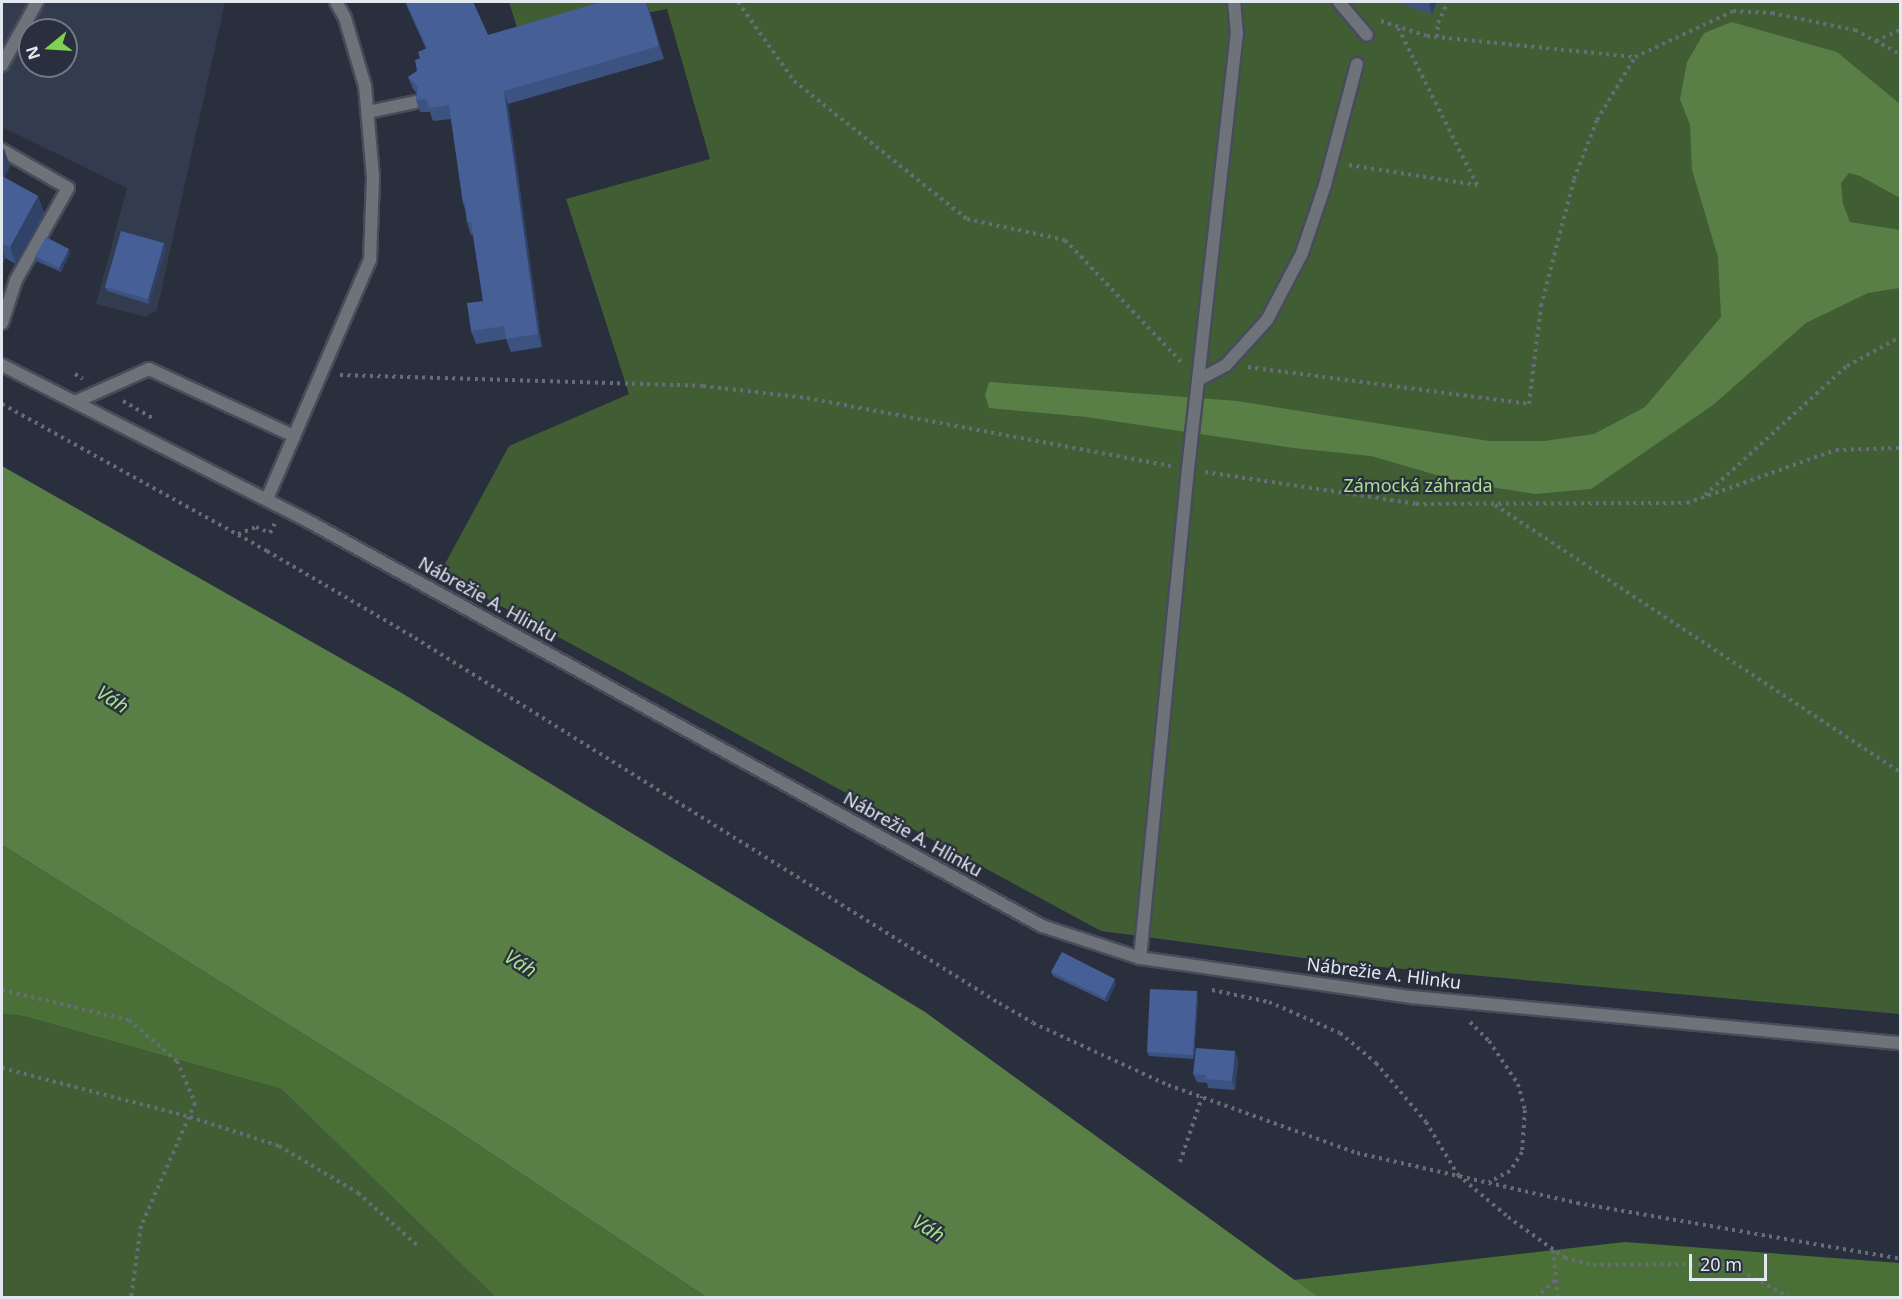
<!DOCTYPE html>
<html>
<head>
<meta charset="utf-8">
<style>
	body { margin:0 }
	#map { position:relative; width:1902px; height:1299px; overflow:hidden; background:#292f3d; font-family:"Noto Sans",sans-serif }
	div>[style] { position:absolute }
	.built>* { inset:0; background:#333c4e }
	.green>* { inset:0; background:#415d34 }
	.forest>* { inset:0; background:#4a6f37 }
	.water>* { inset:0; background:#597e46 }
	.path>* { height:4px; margin-top:-2px; transform-origin:0; background:repeating-linear-gradient(90deg,#666c78 0 3px,transparent 0 7.5px) }
	.roads { filter:drop-shadow(2px 0 #474c5a) drop-shadow(-2px 0 #474c5a) drop-shadow(0 2px #474c5a) drop-shadow(0 -2px #474c5a) }
	.lane>* { height:12px; margin:-6px; padding:0 6px; transform-origin:6px; border-radius:6px; background:#6e7279 }
	.street>* { height:12px; margin:-6px; padding:0 6px; transform-origin:6px; border-radius:6px; background:#6e7279 }
	.wall>* { inset:0; background:#3c5281 }
	.shaded-wall>* { inset:0; background:#314269 }
	.building>* { inset:0; background:#465f96 }
	span { translate:-50% -50%; white-space:nowrap; text-align:center; line-height:1.15; -webkit-text-stroke:4.5px #292f3d; paint-order:stroke }
	.park-label { font-size:18px; color:#aae18f }
	.street-label { font-size:18px; color:#e2e7f0 }
	.water-label { font-size:20px; color:#a8df8d; font-style:italic }
	.frame { position:absolute; inset:0; border:3px solid #e2e7f0; pointer-events:none }
	.north { position:absolute; left:18px; top:18px; width:60px; height:60px; box-sizing:border-box; background:#292f3d; border:2px solid #737985; border-radius:50%; rotate:252deg; font-size:16px; font-weight:700; line-height:24px; text-align:center; color:#e2e7f0 }
	.north::after { content:''; display:block; margin:auto; width:21px; height:27px; background:#80d052; clip-path:polygon(50% 0,100% 100%,50% 72%,0 100%) }
	.scale { position:absolute; left:1689px; top:1254px; width:78px; height:27px; box-sizing:border-box; border:3px solid #e2e7f0; border-top:0; padding-left:8px; font-size:18px; line-height:21px; white-space:nowrap; color:#e2e7f0; -webkit-text-stroke:4px #292f3d; paint-order:stroke }
</style>
</head>
<body>
<div id="map">
	<div class="built">
		<div style="clip-path:polygon(evenodd,2px 2px,225px 2px,157px 310px,146px 317px,96px 304px,127px 188px,2px 127px,2px 2px,30px 30px,66px 30px,66px 66px,30px 66px,30px 30px)"></div>
	</div>
	<div class="green">
		<div style="clip-path:polygon(509px 2px,1900px 2px,1900px 1014px,1348px 964px,1101px 931px,440px 573px,509px 446px,629px 394px,566px 199px,710px 159px,667px 9px,520px 37px)"></div>
		<div style="clip-path:polygon(2px 1014px,23px 1016px,281px 1089px,495px 1297px,2px 1298px)"></div>
	</div>
	<div class="forest">
		<div style="clip-path:polygon(2px 845px,450px 1126px,706px 1297px,495px 1297px,281px 1089px,23px 1016px,2px 1014px)"></div>
		<div style="clip-path:polygon(1625px 1242px,1900px 1263px,1900px 1297px,1318px 1298px,1293px 1280px)"></div>
	</div>
	<div class="water">
		<div style="clip-path:polygon(1732px 22px,1837px 52px,1900px 104px,1900px 198px,1860px 176px,1849px 173px,1841px 183px,1843px 204px,1850px 222px,1900px 230px,1900px 288px,1868px 293px,1806px 323px,1713px 405px,1591px 489px,1535px 494px,1464px 483px,1371px 456px,1293px 448px,1086px 417px,989px 408px,985px 395px,989px 382px,1237px 401px,1489px 441px,1544px 441px,1594px 434px,1645px 407px,1721px 317px,1718px 257px,1692px 170px,1690px 125px,1680px 99px,1687px 62px,1704px 33px)"></div>
		<div style="clip-path:polygon(2px 466px,400px 692px,925px 1012px,1318px 1297px,706px 1297px,450px 1126px,2px 845px)"></div>
	</div>
	<div class="path">
		<div style="left:738px;top:2px;width:97px;rotate:54.7deg"></div>
		<div style="left:794px;top:81px;width:221px;rotate:38.6deg"></div>
		<div style="left:967px;top:219px;width:100px;rotate:12.1deg"></div>
		<div style="left:1065px;top:240px;width:168px;rotate:46.4deg"></div>
		<div style="left:1381px;top:21px;width:48px;rotate:18.1deg"></div>
		<div style="left:1427px;top:36px;width:209px;rotate:5.8deg"></div>
		<div style="left:1635px;top:57px;width:108px;rotate:-25.1deg"></div>
		<div style="left:1733px;top:11px;width:39px;rotate:3deg"></div>
		<div style="left:1772px;top:13px;width:85px;rotate:11.6deg"></div>
		<div style="left:1855px;top:30px;width:51px;rotate:28.1deg"></div>
		<div style="left:1437px;top:37px;width:14px;rotate:-86deg"></div>
		<div style="left:1438px;top:23px;width:23px;rotate:-65deg"></div>
		<div style="left:1876px;top:41px;width:26px;rotate:-25deg"></div>
		<div style="left:1349px;top:165px;width:130px;rotate:8.9deg"></div>
		<div style="left:1477px;top:185px;width:176px;rotate:-116.7deg"></div>
		<div style="left:1248px;top:367px;width:283px;rotate:7.5deg"></div>
		<div style="left:1529px;top:404px;width:99px;rotate:-83deg"></div>
		<div style="left:1541px;top:306px;width:131px;rotate:-75.4deg"></div>
		<div style="left:1574px;top:179px;width:63px;rotate:-68.7deg"></div>
		<div style="left:1597px;top:120px;width:74px;rotate:-58.9deg"></div>
		<div style="left:75px;top:374px;width:9px;rotate:32deg"></div>
		<div style="left:340px;top:375px;width:363px;rotate:1.7deg"></div>
		<div style="left:703px;top:386px;width:105px;rotate:6.6deg"></div>
		<div style="left:807px;top:398px;width:370px;rotate:10.6deg"></div>
		<div style="left:123px;top:401px;width:34px;rotate:30deg"></div>
		<div style="left:2px;top:404px;width:303px;rotate:29deg"></div>
		<div style="left:267px;top:551px;width:172px;rotate:30.4deg"></div>
		<div style="left:415px;top:638px;width:689px;rotate:32.01deg"></div>
		<div style="left:999px;top:1003px;width:39px;rotate:30deg"></div>
		<div style="left:1033px;top:1023px;width:149px;rotate:24.7deg"></div>
		<div style="left:1168px;top:1085px;width:201px;rotate:19.8deg"></div>
		<div style="left:1357px;top:1153px;width:226px;rotate:12.8deg"></div>
		<div style="left:1577px;top:1203px;width:328px;rotate:9.8deg"></div>
		<div style="left:1205px;top:472px;width:213px;rotate:8.6deg"></div>
		<div style="left:1416px;top:504px;width:271px;rotate:-0.2deg"></div>
		<div style="left:1687px;top:503px;width:158px;rotate:-19.6deg"></div>
		<div style="left:1836px;top:450px;width:64px;rotate:-1.8deg"></div>
		<div style="left:1705px;top:495px;width:192px;rotate:-42.3deg"></div>
		<div style="left:1847px;top:366px;width:60px;rotate:-28.7deg"></div>
		<div style="left:1495px;top:505px;width:485px;rotate:33.4deg"></div>
		<div style="left:238px;top:534px;width:19px;rotate:-21deg"></div>
		<div style="left:256px;top:527px;width:15px;rotate:23deg"></div>
		<div style="left:270px;top:533px;width:11px;rotate:-63deg"></div>
		<div style="left:2px;top:990px;width:130px;rotate:13.3deg"></div>
		<div style="left:129px;top:1020px;width:63px;rotate:40.5deg"></div>
		<div style="left:177px;top:1061px;width:46px;rotate:66.8deg"></div>
		<div style="left:195px;top:1103px;width:134px;rotate:113.7deg"></div>
		<div style="left:141px;top:1226px;width:73px;rotate:97.9deg"></div>
		<div style="left:1212px;top:990px;width:58px;rotate:11.9deg"></div>
		<div style="left:1269px;top:1002px;width:77px;rotate:23.6deg"></div>
		<div style="left:1340px;top:1033px;width:47px;rotate:39.8deg"></div>
		<div style="left:1376px;top:1063px;width:77px;rotate:49.7deg"></div>
		<div style="left:1426px;top:1122px;width:62px;rotate:58.9deg"></div>
		<div style="left:1458px;top:1175px;width:65px;rotate:40deg"></div>
		<div style="left:1508px;top:1217px;width:70px;rotate:35.7deg"></div>
		<div style="left:1565px;top:1258px;width:29px;rotate:14deg"></div>
		<div style="left:1593px;top:1265px;width:135px;rotate:-0.4deg"></div>
		<div style="left:1728px;top:1264px;width:72px;rotate:28.4deg"></div>
		<div style="left:1470px;top:1022px;width:27px;rotate:45deg"></div>
		<div style="left:1489px;top:1041px;width:52px;rotate:56deg"></div>
		<div style="left:1518px;top:1084px;width:27px;rotate:75deg"></div>
		<div style="left:1525px;top:1110px;width:42px;rotate:94.1deg"></div>
		<div style="left:1522px;top:1152px;width:22px;rotate:122deg"></div>
		<div style="left:1510px;top:1171px;width:24px;rotate:152deg"></div>
		<div style="left:2px;top:1068px;width:194px;rotate:14.6deg"></div>
		<div style="left:190px;top:1117px;width:94px;rotate:18deg"></div>
		<div style="left:279px;top:1146px;width:92px;rotate:30.7deg"></div>
		<div style="left:358px;top:1193px;width:79px;rotate:41.4deg"></div>
		<div style="left:1180px;top:1162px;width:69px;rotate:-71.3deg"></div>
		<div style="left:1553px;top:1250px;width:48px;rotate:84.1deg"></div>
		<div style="left:1536px;top:1298px;width:26px;rotate:-43deg"></div>
	</div>
	<div class="roads">
		<div class="lane">
			<div style="left:1339px;top:2px;width:43px;rotate:49.7deg"></div>
			<div style="left:2px;top:65px;width:72px;rotate:-60.9deg"></div>
			<div style="left:368px;top:112px;width:48px;rotate:-12deg"></div>
			<div style="left:2px;top:150px;width:76px;rotate:29.9deg"></div>
			<div style="left:68px;top:188px;width:106px;rotate:119.5deg"></div>
			<div style="left:16px;top:280px;width:45px;rotate:108deg"></div>
			<div style="left:1198px;top:380px;width:32px;rotate:-28deg"></div>
			<div style="left:1226px;top:365px;width:61px;rotate:-47.7deg"></div>
			<div style="left:1267px;top:320px;width:76px;rotate:-62.4deg"></div>
			<div style="left:1302px;top:253px;width:72px;rotate:-71.3deg"></div>
			<div style="left:1325px;top:185px;width:125px;rotate:-75.2deg"></div>
			<div style="left:75px;top:402px;width:81px;rotate:-24deg"></div>
			<div style="left:149px;top:369px;width:160px;rotate:24.8deg"></div>
			<div style="left:267px;top:499px;width:260px;rotate:-66.7deg"></div>
			<div style="left:370px;top:260px;width:83px;rotate:-87.9deg"></div>
			<div style="left:373px;top:177px;width:91px;rotate:-95deg"></div>
			<div style="left:365px;top:86px;width:71px;rotate:-106.4deg"></div>
			<div style="left:345px;top:18px;width:18px;rotate:-119deg"></div>
			<div style="left:1140px;top:958px;width:491px;rotate:-84.4deg"></div>
			<div style="left:1188px;top:469px;width:437px;rotate:-83.6deg"></div>
			<div style="left:1237px;top:35px;width:33px;rotate:-95deg"></div>
		</div>
		<div class="street">
			<div style="left:2px;top:365px;width:341px;rotate:27deg"></div>
			<div style="left:306px;top:520px;width:841px;rotate:28.88deg"></div>
			<div style="left:1042px;top:926px;width:103px;rotate:18.1deg"></div>
			<div style="left:1140px;top:958px;width:275px;rotate:8.2deg"></div>
			<div style="left:1412px;top:997px;width:490px;rotate:5.4deg"></div>
		</div>
	</div>
	<div class="wall">
		<div style="clip-path:polygon(405px 2px,473px 2px,488px 35px,647px 2px,664px 59px,508px 104px,542px 347px,511px 352px,506px 339px,476px 344px,471px 331px,483px 301px,473px 235px,471px 235px,467px 222px,466px 213px,463px 203px,451px 119px,433px 121px,430px 112px,420px 112px,416px 100px,417px 94px,413px 89px,408px 77px,417px 71px,420px 58px,426px 49px)"></div>
		<div style="clip-path:polygon(1396px 2px,1437px 2px,1432px 14px)"></div>
		<div style="clip-path:polygon(2px 148px,4px 149px,10px 166px,4px 178px,38px 196px,44px 213px,16px 264px,5px 258px,2px 266px)"></div>
		<div style="clip-path:polygon(164px 243px,166px 248px,149px 304px,107px 291px,105px 287px)"></div>
		<div style="clip-path:polygon(70px 253px,61px 272px,36px 261px,35px 256px)"></div>
		<div style="clip-path:polygon(1051px 972px,1116px 984px,1107px 1002px,1053px 976px)"></div>
		<div style="clip-path:polygon(1198px 996px,1194px 1059px,1149px 1056px,1147px 1052px)"></div>
		<div style="clip-path:polygon(1238px 1060px,1235px 1090px,1208px 1088px,1207px 1083px,1197px 1082px,1193px 1074px)"></div>
	</div>
	<div class="shaded-wall">
		<div style="clip-path:polygon(646px 2px,647px 2px,664px 59px,659px 46px)"></div>
		<div style="clip-path:polygon(1430px 2px,1437px 2px,1432px 14px,1429px 4px)"></div>
		<div style="clip-path:polygon(504px 91px,508px 104px,542px 347px,538px 334px)"></div>
		<div style="clip-path:polygon(4px 149px,10px 166px,2px 183px,2px 155px)"></div>
		<div style="clip-path:polygon(38px 196px,44px 213px,16px 264px,10px 247px)"></div>
		<div style="clip-path:polygon(164px 243px,166px 248px,149px 304px,148px 299px)"></div>
		<div style="clip-path:polygon(2px 248px,5px 258px,2px 266px)"></div>
		<div style="clip-path:polygon(69px 249px,70px 253px,61px 272px,59px 268px)"></div>
		<div style="clip-path:polygon(1115px 979px,1116px 984px,1107px 1002px,1105px 998px)"></div>
		<div style="clip-path:polygon(1197px 991px,1198px 996px,1194px 1059px,1193px 1055px)"></div>
		<div style="clip-path:polygon(1235px 1051px,1238px 1060px,1235px 1090px,1232px 1081px)"></div>
	</div>
	<div class="building">
		<div style="clip-path:polygon(406px 2px,473px 2px,488px 35px,601px 2px,646px 2px,659px 46px,504px 91px,538px 334px,506px 339px,504px 326px,471px 331px,467px 303px,483px 301px,471px 222px,467px 222px,465px 203px,463px 203px,449px 105px,429px 108px,426px 99px,416px 100px,418px 87px,408px 77px,417px 71px,415px 60px,420px 58px,418px 52px,427px 48px)"></div>
		<div style="clip-path:polygon(1420px 2px,1430px 2px,1429px 4px)"></div>
		<div style="clip-path:polygon(2px 176px,38px 196px,10px 247px,2px 243px)"></div>
		<div style="clip-path:polygon(121px 231px,164px 243px,148px 299px,105px 287px)"></div>
		<div style="clip-path:polygon(46px 237px,69px 249px,59px 268px,35px 256px)"></div>
		<div style="clip-path:polygon(1062px 952px,1115px 979px,1105px 998px,1051px 972px)"></div>
		<div style="clip-path:polygon(1150px 989px,1197px 991px,1193px 1055px,1147px 1052px)"></div>
		<div style="clip-path:polygon(1196px 1048px,1235px 1051px,1232px 1081px,1205px 1079px,1206px 1075px,1193px 1074px)"></div>
	</div>
	<div class="park-label">
		<span style="left:1418px;top:485px">Zámocká záhrada</span>
	</div>
	<div class="street-label">
		<span style="left:488px;top:599px;rotate:29deg">Nábrežie A. Hlinku</span>
		<span style="left:913px;top:834px;rotate:29deg">Nábrežie A. Hlinku</span>
		<span style="left:1384px;top:973px;rotate:7deg">Nábrežie A. Hlinku</span>
	</div>
	<div class="water-label">
		<span style="left:113px;top:699px;rotate:33deg">Váh</span>
		<span style="left:521px;top:963px;rotate:33deg">Váh</span>
		<span style="left:929px;top:1228px;rotate:33deg">Váh</span>
	</div>
	<div class="frame"></div>
	<div class="north">N</div>
	<div class="scale">20 m</div>
</div>
</body>
</html>
